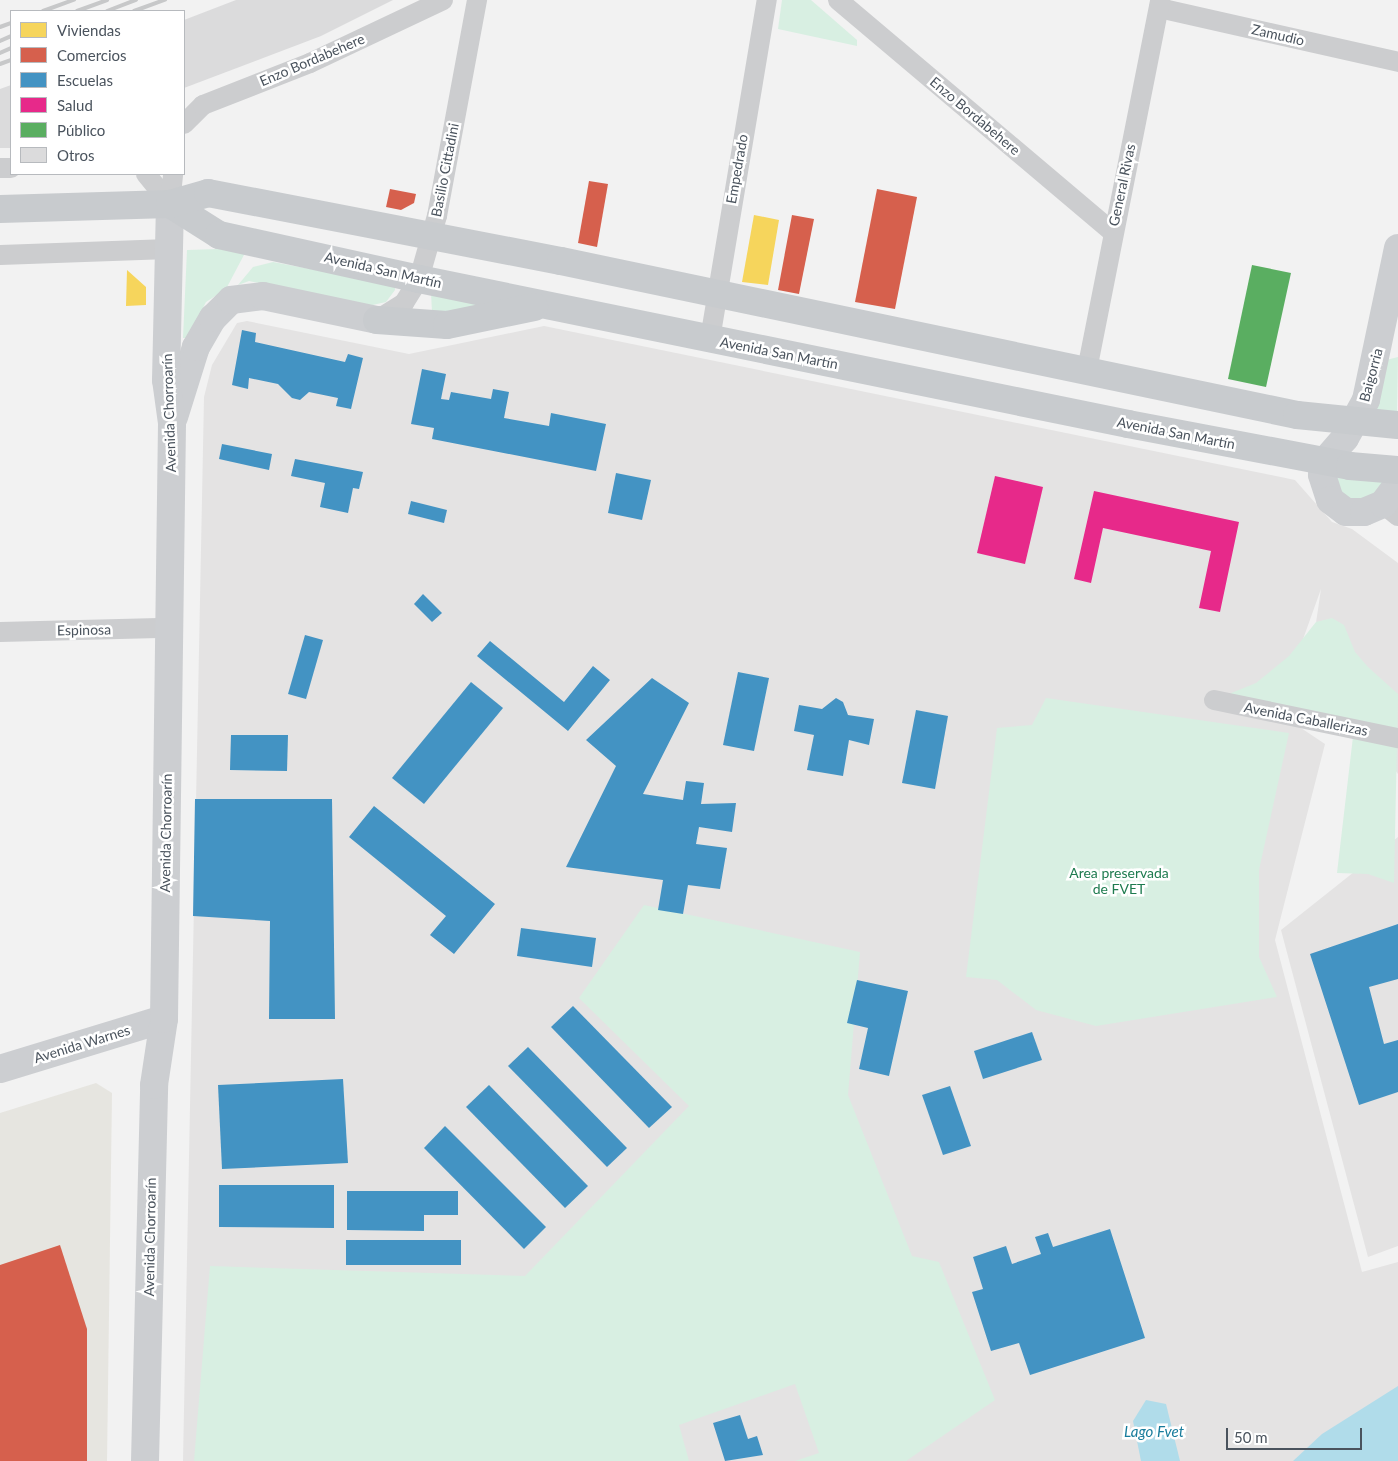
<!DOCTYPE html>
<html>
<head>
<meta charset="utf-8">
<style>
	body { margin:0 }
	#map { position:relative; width:1398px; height:1461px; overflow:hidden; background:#f2f2f2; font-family:Lato,sans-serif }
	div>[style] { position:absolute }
	.commercial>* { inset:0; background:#e6e5e0 }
	.education>* { inset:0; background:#e4e3e3 }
	.green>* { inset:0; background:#d8efe2 }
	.water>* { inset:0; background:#b0dcea }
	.homes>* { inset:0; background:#f6d55c }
	.shops>* { inset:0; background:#d6604d }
	.schools>* { inset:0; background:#4393c3 }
	.health>* { inset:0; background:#e7298a }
	.public>* { inset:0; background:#5aae61 }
	.building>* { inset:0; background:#dbdbdc }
	.street>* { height:20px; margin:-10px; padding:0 10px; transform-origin:10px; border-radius:10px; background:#cccdcf }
	.secondary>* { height:28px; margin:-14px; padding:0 14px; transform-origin:14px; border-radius:14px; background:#ccced1 }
	.primary>* { height:28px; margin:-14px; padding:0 14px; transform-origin:14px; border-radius:14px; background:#c8cbce }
	.rail>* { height:4px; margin:-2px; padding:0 2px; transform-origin:2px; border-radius:2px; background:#c7c8c9 }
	span { translate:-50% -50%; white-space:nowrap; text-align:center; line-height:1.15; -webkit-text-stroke:5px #fff; paint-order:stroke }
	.street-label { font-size:14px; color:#4a535d }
	.park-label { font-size:14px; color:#1e7b4f }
	.water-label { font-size:15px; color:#177c9c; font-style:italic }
	.legend { position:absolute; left:10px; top:10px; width:175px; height:165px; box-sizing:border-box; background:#fff; border:1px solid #b7babe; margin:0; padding:6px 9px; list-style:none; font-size:15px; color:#4a535d }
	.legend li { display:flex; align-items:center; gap:10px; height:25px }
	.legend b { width:25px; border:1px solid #b7babe }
	.scale { position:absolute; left:1226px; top:1428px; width:136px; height:22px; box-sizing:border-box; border:2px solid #4a535d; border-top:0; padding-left:6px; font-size:15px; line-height:18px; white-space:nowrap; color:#4a535d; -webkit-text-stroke:4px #fff; paint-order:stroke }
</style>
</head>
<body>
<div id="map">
	<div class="commercial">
		<div style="clip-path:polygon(96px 1083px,112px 1093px,107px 1461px,0 1461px,0 1113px)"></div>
	</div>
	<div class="education">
		<div style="clip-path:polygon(247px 321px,409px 354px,544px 326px,1295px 480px,1332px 522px,1352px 529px,1398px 563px,1398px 774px,1312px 650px,1321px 589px,1277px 712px,1325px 744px,1275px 940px,1362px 1272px,1398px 1262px,1398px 1461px,183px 1461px,204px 397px,212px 365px,237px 323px)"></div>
		<div style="clip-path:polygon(1398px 837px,1398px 1246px,1368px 1257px,1281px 930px)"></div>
	</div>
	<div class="green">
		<div style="clip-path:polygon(782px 0,811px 0,857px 40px,857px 46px,778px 29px)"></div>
		<div style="clip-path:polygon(219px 249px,245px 253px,226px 289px,206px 302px,188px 338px,183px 338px,187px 250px)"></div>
		<div style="clip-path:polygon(273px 262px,395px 285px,395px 290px,386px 302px,368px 306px,249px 281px,238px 285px,253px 267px)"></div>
		<div style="clip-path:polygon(431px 293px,495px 303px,457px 313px,432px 312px)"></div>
		<div style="clip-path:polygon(1398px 357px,1397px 412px,1374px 412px,1386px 360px)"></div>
		<div style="clip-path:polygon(1335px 469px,1387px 483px,1363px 503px,1341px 496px)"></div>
		<div style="clip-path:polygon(1332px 618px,1344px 625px,1355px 652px,1368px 667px,1398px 694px,1394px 883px,1368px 874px,1337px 873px,1354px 728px,1214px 700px,1256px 683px,1289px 656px,1316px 622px)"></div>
		<div style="clip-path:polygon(1046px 698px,1289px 733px,1259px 870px,1259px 957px,1277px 997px,1096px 1026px,1036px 1010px,997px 980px,966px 977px,997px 728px,1032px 725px)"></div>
		<div style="clip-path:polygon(644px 905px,860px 952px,848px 1095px,912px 1256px,939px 1262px,995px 1400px,906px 1461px,795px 1461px,819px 1453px,795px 1384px,679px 1425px,689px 1461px,194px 1461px,210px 1266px,525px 1276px,689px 1106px,579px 998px)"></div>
	</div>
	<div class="water">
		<div style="clip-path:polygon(1398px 1386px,1398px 1461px,1293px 1461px,1322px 1434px)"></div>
		<div style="clip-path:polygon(1146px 1400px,1166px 1404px,1180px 1461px,1141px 1461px,1133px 1421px)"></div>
	</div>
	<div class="homes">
		<div style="clip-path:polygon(754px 215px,779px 220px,768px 285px,742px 282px)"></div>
		<div style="clip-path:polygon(127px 270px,146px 287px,146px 305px,126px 306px)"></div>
	</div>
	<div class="shops">
		<div style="clip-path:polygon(589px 181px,608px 184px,597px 247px,578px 243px)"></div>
		<div style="clip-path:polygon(390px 189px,416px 194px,414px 203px,401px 210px,386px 207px)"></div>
		<div style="clip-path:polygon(877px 189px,917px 197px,895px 309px,855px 302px)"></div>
		<div style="clip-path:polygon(792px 215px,814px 219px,799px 294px,778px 290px)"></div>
		<div style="clip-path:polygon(60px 1245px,87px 1329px,87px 1461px,0 1461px,0 1265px)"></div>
	</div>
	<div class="schools">
		<div style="clip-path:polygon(242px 330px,256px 333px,255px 342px,345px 362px,348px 354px,363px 358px,351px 409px,336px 406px,338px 398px,309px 392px,300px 400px,292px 398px,278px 384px,249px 378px,248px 389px,232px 385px)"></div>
		<div style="clip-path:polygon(422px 369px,446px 374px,441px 399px,449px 400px,451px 392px,491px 399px,493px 389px,509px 392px,504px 418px,549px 426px,551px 413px,606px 424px,596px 471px,432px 439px,434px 428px,411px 424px)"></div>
		<div style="clip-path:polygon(222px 444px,272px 454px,269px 470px,219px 459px)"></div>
		<div style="clip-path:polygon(295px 459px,363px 472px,359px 489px,353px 488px,348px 513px,320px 507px,325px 483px,291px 476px)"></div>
		<div style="clip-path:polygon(616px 473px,651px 480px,642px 520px,608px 513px)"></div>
		<div style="clip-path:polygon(411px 501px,447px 510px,444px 523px,408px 514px)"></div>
		<div style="clip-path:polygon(423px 594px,442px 613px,432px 622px,414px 604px)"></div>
		<div style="clip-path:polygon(305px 635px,323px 640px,306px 699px,288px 694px)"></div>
		<div style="clip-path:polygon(490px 641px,564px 702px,593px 666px,610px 680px,568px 731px,477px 656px)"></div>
		<div style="clip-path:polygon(738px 672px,769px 678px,754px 751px,723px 745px)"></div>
		<div style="clip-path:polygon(652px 678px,689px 703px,643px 794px,683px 800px,686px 781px,704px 783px,701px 804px,736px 803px,732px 832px,699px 827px,696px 844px,727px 848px,720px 889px,688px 885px,683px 914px,658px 910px,663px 880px,566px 867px,616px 766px,586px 740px)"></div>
		<div style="clip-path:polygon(471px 682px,503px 708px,424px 804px,392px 778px)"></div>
		<div style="clip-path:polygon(836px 698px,843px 702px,848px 715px,874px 719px,869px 745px,849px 740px,843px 776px,807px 770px,814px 735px,794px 731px,799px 705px,822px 709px)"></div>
		<div style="clip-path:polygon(916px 710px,948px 716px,935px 789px,902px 783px)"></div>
		<div style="clip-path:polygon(231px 735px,288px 735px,287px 771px,230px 770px)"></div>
		<div style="clip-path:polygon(195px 799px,332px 799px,335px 1019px,269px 1019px,270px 921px,193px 916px)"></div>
		<div style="clip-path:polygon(374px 806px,495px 904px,454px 954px,430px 935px,446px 916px,349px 837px)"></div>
		<div style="clip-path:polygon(1398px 924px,1398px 979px,1369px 987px,1384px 1044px,1398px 1040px,1398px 1092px,1359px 1105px,1310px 954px)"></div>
		<div style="clip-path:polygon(521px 928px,596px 938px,592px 967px,517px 956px)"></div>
		<div style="clip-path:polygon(857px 980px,908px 991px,889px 1076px,859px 1069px,868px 1028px,847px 1023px)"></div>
		<div style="clip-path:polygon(573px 1006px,672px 1107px,649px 1128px,551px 1027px)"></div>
		<div style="clip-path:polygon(1032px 1032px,1042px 1060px,983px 1079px,974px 1051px)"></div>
		<div style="clip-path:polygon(528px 1047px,627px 1148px,607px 1167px,508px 1066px)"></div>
		<div style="clip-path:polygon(343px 1079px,348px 1163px,222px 1169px,218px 1085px)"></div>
		<div style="clip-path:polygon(489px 1085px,588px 1186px,565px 1208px,466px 1107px)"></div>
		<div style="clip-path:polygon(950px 1086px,971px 1146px,943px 1155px,922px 1095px)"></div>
		<div style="clip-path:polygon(445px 1126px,546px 1227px,524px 1249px,424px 1148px)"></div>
		<div style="clip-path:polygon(219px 1185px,334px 1185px,334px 1228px,219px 1227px)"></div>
		<div style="clip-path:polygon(347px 1191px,458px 1191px,458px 1215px,424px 1215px,424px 1231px,347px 1230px)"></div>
		<div style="clip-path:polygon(1110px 1229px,1145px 1338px,1030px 1375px,1019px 1343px,991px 1351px,972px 1292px,983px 1289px,973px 1257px,1006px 1246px,1012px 1264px,1041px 1254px,1035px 1237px,1048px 1233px,1053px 1247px)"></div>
		<div style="clip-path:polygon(346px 1240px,461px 1240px,461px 1265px,346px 1265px)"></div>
		<div style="clip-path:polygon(740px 1415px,748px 1439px,757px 1436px,763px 1455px,725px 1461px,713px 1423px)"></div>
	</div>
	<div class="health">
		<div style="clip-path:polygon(995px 476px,1043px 487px,1025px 564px,977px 553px)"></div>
		<div style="clip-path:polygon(1094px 491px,1239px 522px,1220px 612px,1199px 608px,1211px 551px,1103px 528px,1091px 583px,1074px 579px)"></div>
	</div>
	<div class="public">
		<div style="clip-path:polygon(1252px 265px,1291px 273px,1266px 387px,1228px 379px)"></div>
	</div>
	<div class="building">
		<div style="clip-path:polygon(236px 0,393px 0,321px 36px,184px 88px,184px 20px)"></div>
		<div style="clip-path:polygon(11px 85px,11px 148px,0 148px,0 89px)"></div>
	</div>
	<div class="street">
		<div style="left:838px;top:0;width:360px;rotate:40.2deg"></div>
		<div style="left:1159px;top:8px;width:245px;rotate:12.7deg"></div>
		<div style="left:184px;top:124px;width:27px;rotate:-45deg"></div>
		<div style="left:203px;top:105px;width:115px;rotate:-21.4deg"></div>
		<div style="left:310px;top:63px;width:147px;rotate:-25.3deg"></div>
		<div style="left:0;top:168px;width:11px"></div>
		<div style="left:146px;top:174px;width:38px;rotate:51deg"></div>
		<div style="left:170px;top:204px;width:30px;rotate:-84deg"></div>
		<div style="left:0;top:255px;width:169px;rotate:-2deg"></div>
		<div style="left:377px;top:320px;width:32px;rotate:-32deg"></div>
		<div style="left:404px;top:303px;width:28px;rotate:-58deg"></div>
		<div style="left:419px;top:279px;width:66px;rotate:-74.1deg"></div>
		<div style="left:437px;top:216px;width:220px;rotate:-79.5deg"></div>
		<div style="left:710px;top:339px;width:344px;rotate:-80.5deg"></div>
		<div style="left:1087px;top:370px;width:377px;rotate:-78.8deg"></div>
		<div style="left:1383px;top:504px;width:19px;rotate:39deg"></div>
		<div style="left:0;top:632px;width:169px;rotate:-1.4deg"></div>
		<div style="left:1214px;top:700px;width:188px;rotate:11.7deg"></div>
	</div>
	<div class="secondary">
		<div style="left:1398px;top:248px;width:155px;rotate:101.9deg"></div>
		<div style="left:1366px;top:400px;width:43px;rotate:118.9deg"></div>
		<div style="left:1345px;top:438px;width:30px;rotate:131deg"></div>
		<div style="left:1325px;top:461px;width:14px;rotate:102deg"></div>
		<div style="left:1322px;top:475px;width:26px;rotate:72deg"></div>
		<div style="left:1330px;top:500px;width:20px;rotate:37deg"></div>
		<div style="left:1346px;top:512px;width:18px"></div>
		<div style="left:1364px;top:512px;width:21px;rotate:-23deg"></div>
		<div style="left:1383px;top:504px;width:25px;rotate:-53deg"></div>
		<div style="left:174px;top:417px;width:73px;rotate:-72.6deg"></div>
		<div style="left:196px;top:347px;width:34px;rotate:-60deg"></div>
		<div style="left:213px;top:318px;width:25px;rotate:-45deg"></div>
		<div style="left:231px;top:300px;width:32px;rotate:-7deg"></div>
		<div style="left:263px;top:296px;width:116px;rotate:11.9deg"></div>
		<div style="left:0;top:1069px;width:171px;rotate:-17deg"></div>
		<div style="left:145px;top:1461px;width:376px;rotate:-88.6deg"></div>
		<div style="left:154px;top:1085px;width:67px;rotate:-81.4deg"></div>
		<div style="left:164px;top:1019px;width:596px;rotate:-89.23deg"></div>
		<div style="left:172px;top:423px;width:43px;rotate:-97.9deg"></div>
		<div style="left:166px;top:380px;width:176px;rotate:-88.7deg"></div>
	</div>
	<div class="primary">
		<div style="left:170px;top:204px;width:58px;rotate:32.3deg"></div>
		<div style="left:219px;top:235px;width:205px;rotate:12.4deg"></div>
		<div style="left:419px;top:279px;width:724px;rotate:11.56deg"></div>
		<div style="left:1128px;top:424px;width:226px;rotate:10.7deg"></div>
		<div style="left:1350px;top:466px;width:48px;rotate:4.8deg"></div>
		<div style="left:0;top:209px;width:170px;rotate:-1.7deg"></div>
		<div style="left:170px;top:204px;width:40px;rotate:-16deg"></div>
		<div style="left:208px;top:193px;width:359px;rotate:10.9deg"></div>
		<div style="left:561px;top:261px;width:752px;rotate:11.82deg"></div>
		<div style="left:1297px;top:415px;width:101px;rotate:5.7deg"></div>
		<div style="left:377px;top:320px;width:70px;rotate:4.1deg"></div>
		<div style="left:447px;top:325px;width:89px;rotate:-11.7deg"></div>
	</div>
	<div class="rail">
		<div style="left:43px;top:11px;width:33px;rotate:-20deg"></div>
		<div style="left:77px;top:11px;width:32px;rotate:-20deg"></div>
		<div style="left:107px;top:11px;width:31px;rotate:-21deg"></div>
		<div style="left:134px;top:11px;width:33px;rotate:-20deg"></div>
		<div style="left:0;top:27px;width:12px;rotate:-20deg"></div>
		<div style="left:0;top:41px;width:12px;rotate:-24deg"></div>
		<div style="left:0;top:53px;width:12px;rotate:-24deg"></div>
		<div style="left:0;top:64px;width:12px;rotate:-20deg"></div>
	</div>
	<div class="street-label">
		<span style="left:1278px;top:35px;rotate:13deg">Zamudio</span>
		<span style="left:312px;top:60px;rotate:-23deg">Enzo Bordabehere</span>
		<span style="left:975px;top:116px;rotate:40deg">Enzo Bordabehere</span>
		<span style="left:737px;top:169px;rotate:-80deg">Empedrado</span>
		<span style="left:445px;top:170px;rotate:-79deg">Basilio Cittadini</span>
		<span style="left:1122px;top:185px;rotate:-78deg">General Rivas</span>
		<span style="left:383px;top:270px;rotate:13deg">Avenida San Martín</span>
		<span style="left:779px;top:353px;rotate:11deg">Avenida San Martín</span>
		<span style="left:1371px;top:375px;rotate:-75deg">Baigorria</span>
		<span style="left:169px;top:413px;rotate:-92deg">Avenida Chorroarín</span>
		<span style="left:1176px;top:433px;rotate:11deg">Avenida San Martín</span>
		<span style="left:84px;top:630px;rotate:-1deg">Espinosa</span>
		<span style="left:1306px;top:719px;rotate:11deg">Avenida Caballerizas</span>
		<span style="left:166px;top:833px;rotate:-89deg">Avenida Chorroarín</span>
		<span style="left:82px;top:1044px;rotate:-17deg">Avenida Warnes</span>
		<span style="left:150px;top:1237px;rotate:-89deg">Avenida Chorroarín</span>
	</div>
	<div class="park-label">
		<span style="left:1119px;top:881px">Area preservada<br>de FVET</span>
	</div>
	<div class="water-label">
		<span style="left:1154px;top:1432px">Lago Fvet</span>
	</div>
	<ul class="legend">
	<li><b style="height:14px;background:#f6d55c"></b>Viviendas</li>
	<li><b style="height:14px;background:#d6604d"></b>Comercios</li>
	<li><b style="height:14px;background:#4393c3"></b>Escuelas</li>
	<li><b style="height:14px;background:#e7298a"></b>Salud</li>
	<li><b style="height:14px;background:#5aae61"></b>Público</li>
	<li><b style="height:14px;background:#dbdbdc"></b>Otros</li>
	</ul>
	<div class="scale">50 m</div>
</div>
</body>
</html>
